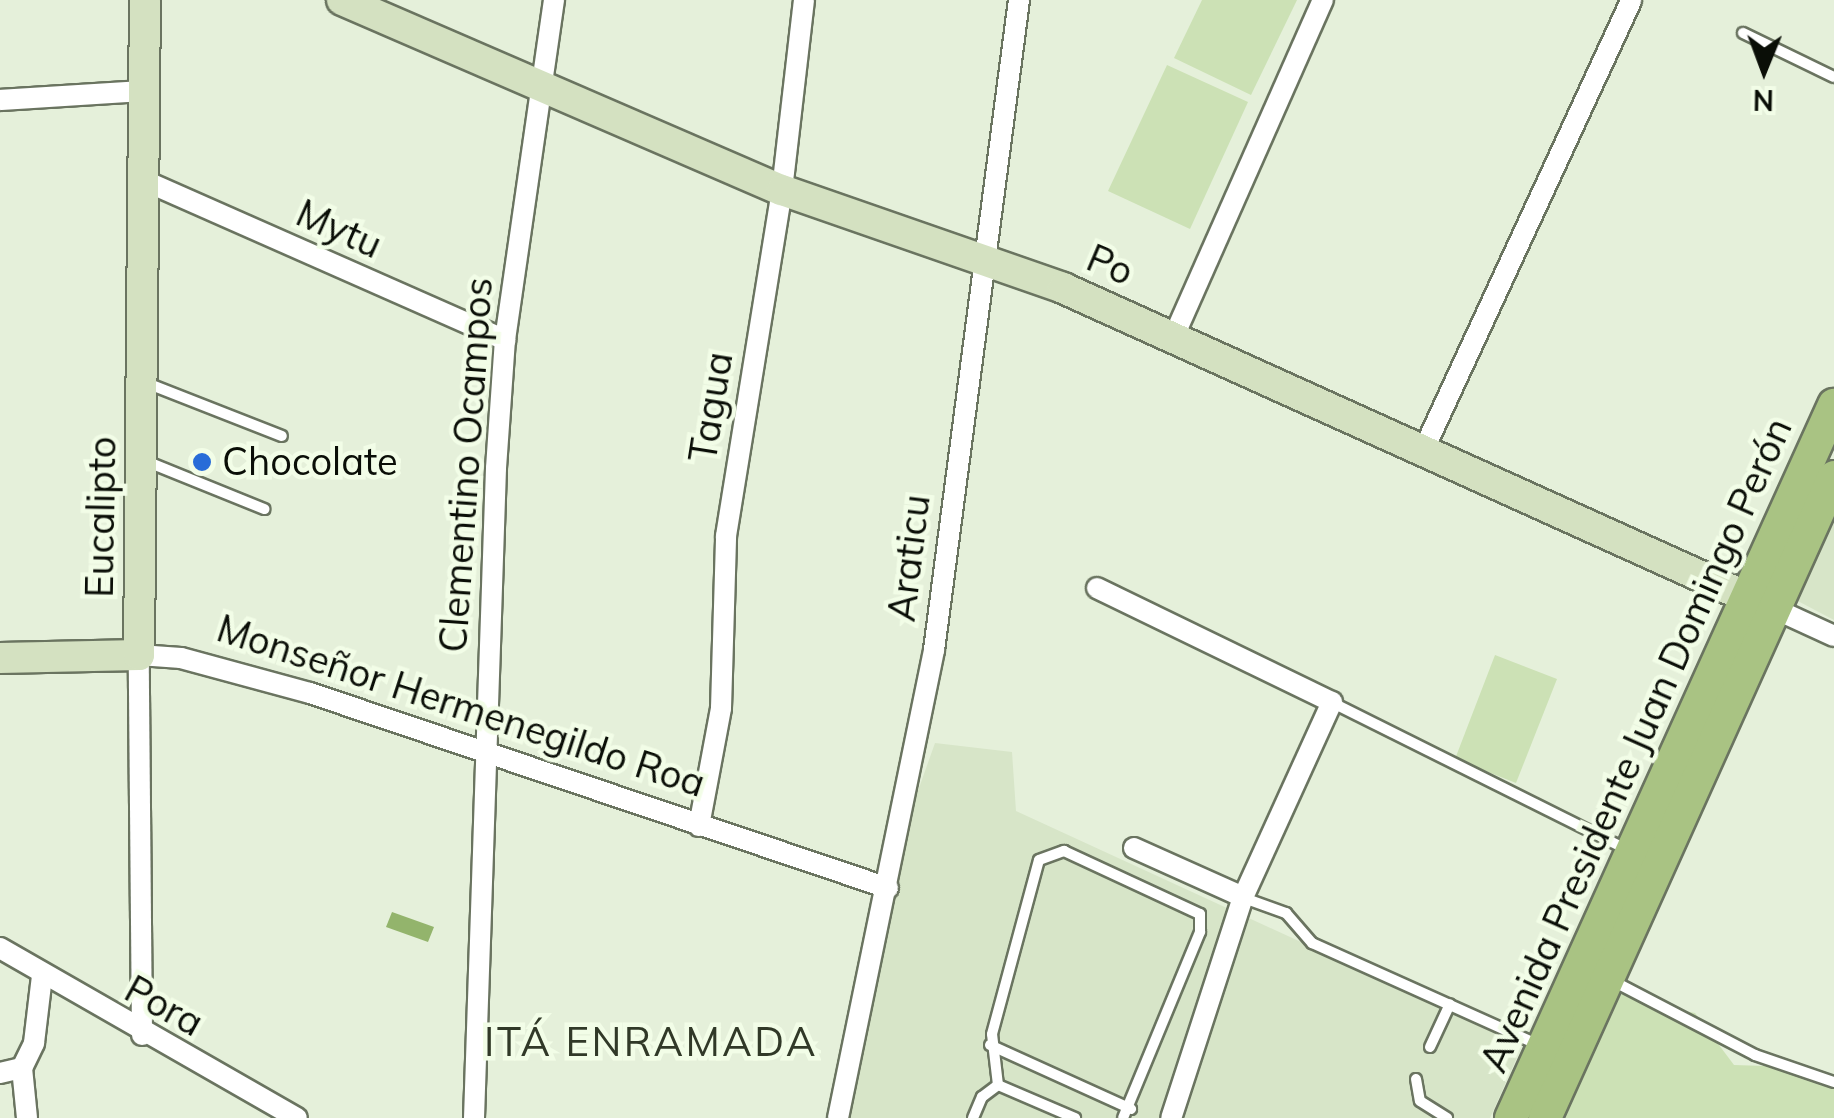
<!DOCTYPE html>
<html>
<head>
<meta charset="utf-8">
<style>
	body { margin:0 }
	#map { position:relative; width:1834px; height:1118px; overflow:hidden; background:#e5f0da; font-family:Mulish,sans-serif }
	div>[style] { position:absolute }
	.built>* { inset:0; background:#d7e5c8 }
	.green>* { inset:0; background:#cce1b5 }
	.water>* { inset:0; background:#93b46c }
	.roads { filter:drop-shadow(2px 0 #6a7460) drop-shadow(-2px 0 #6a7460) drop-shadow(0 2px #6a7460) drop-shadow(0 -2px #6a7460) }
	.lane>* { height:10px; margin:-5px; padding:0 5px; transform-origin:5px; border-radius:5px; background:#fff }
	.street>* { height:20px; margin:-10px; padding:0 10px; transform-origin:10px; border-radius:10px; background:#fff }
	.secondary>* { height:30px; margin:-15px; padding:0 15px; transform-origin:15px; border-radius:15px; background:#d4e1c1 }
	.primary>* { height:32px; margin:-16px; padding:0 16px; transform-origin:16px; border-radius:16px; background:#a9c383 }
	.dots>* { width:28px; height:28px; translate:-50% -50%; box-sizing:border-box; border:5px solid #f2fde7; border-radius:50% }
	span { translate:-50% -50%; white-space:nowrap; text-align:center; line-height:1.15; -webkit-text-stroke:9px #f2fde7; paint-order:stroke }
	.street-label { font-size:38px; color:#0a0e07 }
	.poi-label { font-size:38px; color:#0a0e07 }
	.left { translate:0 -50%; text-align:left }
	.neighbourhood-label { font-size:40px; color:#313928; letter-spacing:2.5px }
	.north { position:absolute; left:1714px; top:20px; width:100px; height:100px; -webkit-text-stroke:8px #f2fde7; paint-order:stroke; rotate:181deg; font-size:28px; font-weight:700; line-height:40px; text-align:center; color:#0a0e07 }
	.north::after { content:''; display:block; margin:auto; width:35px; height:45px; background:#0a0e07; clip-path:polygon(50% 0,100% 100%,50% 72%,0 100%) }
</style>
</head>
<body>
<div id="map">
	<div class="built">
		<div style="clip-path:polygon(1834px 514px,1834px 620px,1794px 599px)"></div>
		<div style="clip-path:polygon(935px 743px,1012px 752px,1016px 811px,1523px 1044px,1490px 1118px,847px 1118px,893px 861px)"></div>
	</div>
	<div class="green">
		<div style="clip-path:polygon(1202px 0,1297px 0,1251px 95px,1174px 58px)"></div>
		<div style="clip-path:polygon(1167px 65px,1248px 102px,1190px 229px,1108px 191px)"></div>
		<div style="clip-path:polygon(1495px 655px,1557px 679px,1516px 783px,1455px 759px)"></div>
		<div style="clip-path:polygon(1620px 991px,1639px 1002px,1695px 1013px,1734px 1065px,1795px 1067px,1834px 1084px,1834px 1118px,1551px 1118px)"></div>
	</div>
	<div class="water">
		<div style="clip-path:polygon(392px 912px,434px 927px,428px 942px,386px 927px)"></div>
	</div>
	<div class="roads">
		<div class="lane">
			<div style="left:1743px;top:33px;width:101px;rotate:25.8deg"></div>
			<div style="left:144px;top:382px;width:148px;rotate:21.4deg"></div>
			<div style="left:143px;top:460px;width:131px;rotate:22deg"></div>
			<div style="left:1333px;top:703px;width:327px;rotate:26.5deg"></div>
			<div style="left:1244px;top:898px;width:45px;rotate:19.7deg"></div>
			<div style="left:1286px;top:913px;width:40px;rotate:49deg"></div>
			<div style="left:1312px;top:943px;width:249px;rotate:24.2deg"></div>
			<div style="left:1613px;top:981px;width:160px;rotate:27.5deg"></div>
			<div style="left:1755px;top:1055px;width:83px;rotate:18.9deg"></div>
			<div style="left:990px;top:1045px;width:155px;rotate:24.4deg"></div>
			<div style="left:1430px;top:1047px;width:47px;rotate:-65.1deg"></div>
			<div style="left:1416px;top:1079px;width:22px;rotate:80deg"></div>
			<div style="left:1420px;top:1101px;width:32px;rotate:32deg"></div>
			<div style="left:998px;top:1085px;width:84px;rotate:23.2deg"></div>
			<div style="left:973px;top:1118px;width:23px;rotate:-67deg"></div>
			<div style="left:982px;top:1097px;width:20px;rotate:-37deg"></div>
			<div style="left:998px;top:1085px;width:51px;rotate:-96.7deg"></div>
			<div style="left:992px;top:1034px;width:180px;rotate:-74.9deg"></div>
			<div style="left:1039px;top:860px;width:27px;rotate:-20deg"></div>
			<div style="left:1064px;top:851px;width:150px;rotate:24.9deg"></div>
			<div style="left:1200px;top:914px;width:18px;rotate:90deg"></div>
			<div style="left:1200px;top:932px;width:201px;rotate:112.5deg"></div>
		</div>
		<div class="street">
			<div style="left:0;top:100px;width:145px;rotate:-3.6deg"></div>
			<div style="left:145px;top:181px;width:394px;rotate:23.8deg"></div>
			<div style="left:1174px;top:336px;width:368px;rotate:-66.1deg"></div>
			<div style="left:1424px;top:449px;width:494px;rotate:-65.2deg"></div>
			<div style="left:1097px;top:588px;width:261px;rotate:25.9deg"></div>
			<div style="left:1332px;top:702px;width:214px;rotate:114.5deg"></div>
			<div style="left:1243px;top:897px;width:232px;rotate:108deg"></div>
			<div style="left:1773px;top:608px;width:67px;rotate:24.7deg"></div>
			<div style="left:699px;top:826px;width:120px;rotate:-79.4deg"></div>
			<div style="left:721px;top:708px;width:172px;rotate:-88.3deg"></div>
			<div style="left:726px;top:536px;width:351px;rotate:-80.8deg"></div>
			<div style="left:782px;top:190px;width:191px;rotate:-83.4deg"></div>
			<div style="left:1134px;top:848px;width:120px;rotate:24.2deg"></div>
			<div style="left:0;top:948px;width:342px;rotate:29.8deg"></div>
			<div style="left:142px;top:1035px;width:380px;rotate:-90.5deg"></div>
			<div style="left:139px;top:655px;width:42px;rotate:4.1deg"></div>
			<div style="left:181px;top:658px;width:134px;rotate:15.2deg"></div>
			<div style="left:310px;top:693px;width:610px;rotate:18.64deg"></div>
			<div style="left:0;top:1073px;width:23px;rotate:-13deg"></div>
			<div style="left:27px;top:1118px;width:50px;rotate:-95.7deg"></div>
			<div style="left:22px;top:1068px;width:28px;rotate:-64deg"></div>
			<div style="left:34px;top:1043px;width:67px;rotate:-83.2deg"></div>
			<div style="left:474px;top:1118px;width:650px;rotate:-88.06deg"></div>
			<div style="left:496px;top:468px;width:128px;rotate:-86deg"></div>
			<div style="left:505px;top:340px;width:344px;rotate:-81.8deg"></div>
			<div style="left:838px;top:1118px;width:478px;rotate:-78.4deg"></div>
			<div style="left:934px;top:650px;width:656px;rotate:-82.55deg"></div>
		</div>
		<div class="secondary">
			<div style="left:342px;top:0;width:479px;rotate:23.4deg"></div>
			<div style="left:782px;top:190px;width:298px;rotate:19.2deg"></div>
			<div style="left:1063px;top:288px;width:775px;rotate:24.32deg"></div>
			<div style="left:0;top:658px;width:139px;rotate:-1.2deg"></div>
			<div style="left:139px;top:655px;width:655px;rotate:-89.48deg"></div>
		</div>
		<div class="primary">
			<div style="left:1511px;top:1118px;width:783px;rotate:-65.63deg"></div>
			<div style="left:1545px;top:1118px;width:703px;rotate:-65.73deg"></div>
		</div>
	</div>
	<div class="dots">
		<div style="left:202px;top:462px;background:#286cd8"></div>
	</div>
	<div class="street-label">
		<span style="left:339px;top:229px;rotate:24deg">Mytu</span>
		<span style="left:1110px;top:265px;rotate:23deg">Po</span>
		<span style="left:711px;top:407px;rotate:-81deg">Tagua</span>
		<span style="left:466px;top:465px;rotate:-86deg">Clementino Ocampos</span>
		<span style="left:101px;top:517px;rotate:-89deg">Eucalipto</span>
		<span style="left:909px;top:558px;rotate:-83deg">Araticu</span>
		<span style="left:461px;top:706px;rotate:18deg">Monseñor Hermenegildo Roa</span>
		<span style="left:1636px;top:745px;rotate:-66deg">Avenida Presidente Juan Domingo Perón</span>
		<span style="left:164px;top:1006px;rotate:29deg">Pora</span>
	</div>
	<div class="poi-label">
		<span class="left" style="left:222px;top:462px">Chocolate</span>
	</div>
	<div class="neighbourhood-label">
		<span style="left:651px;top:1041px">ITÁ ENRAMADA</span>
	</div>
	<div class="north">N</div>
</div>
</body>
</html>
